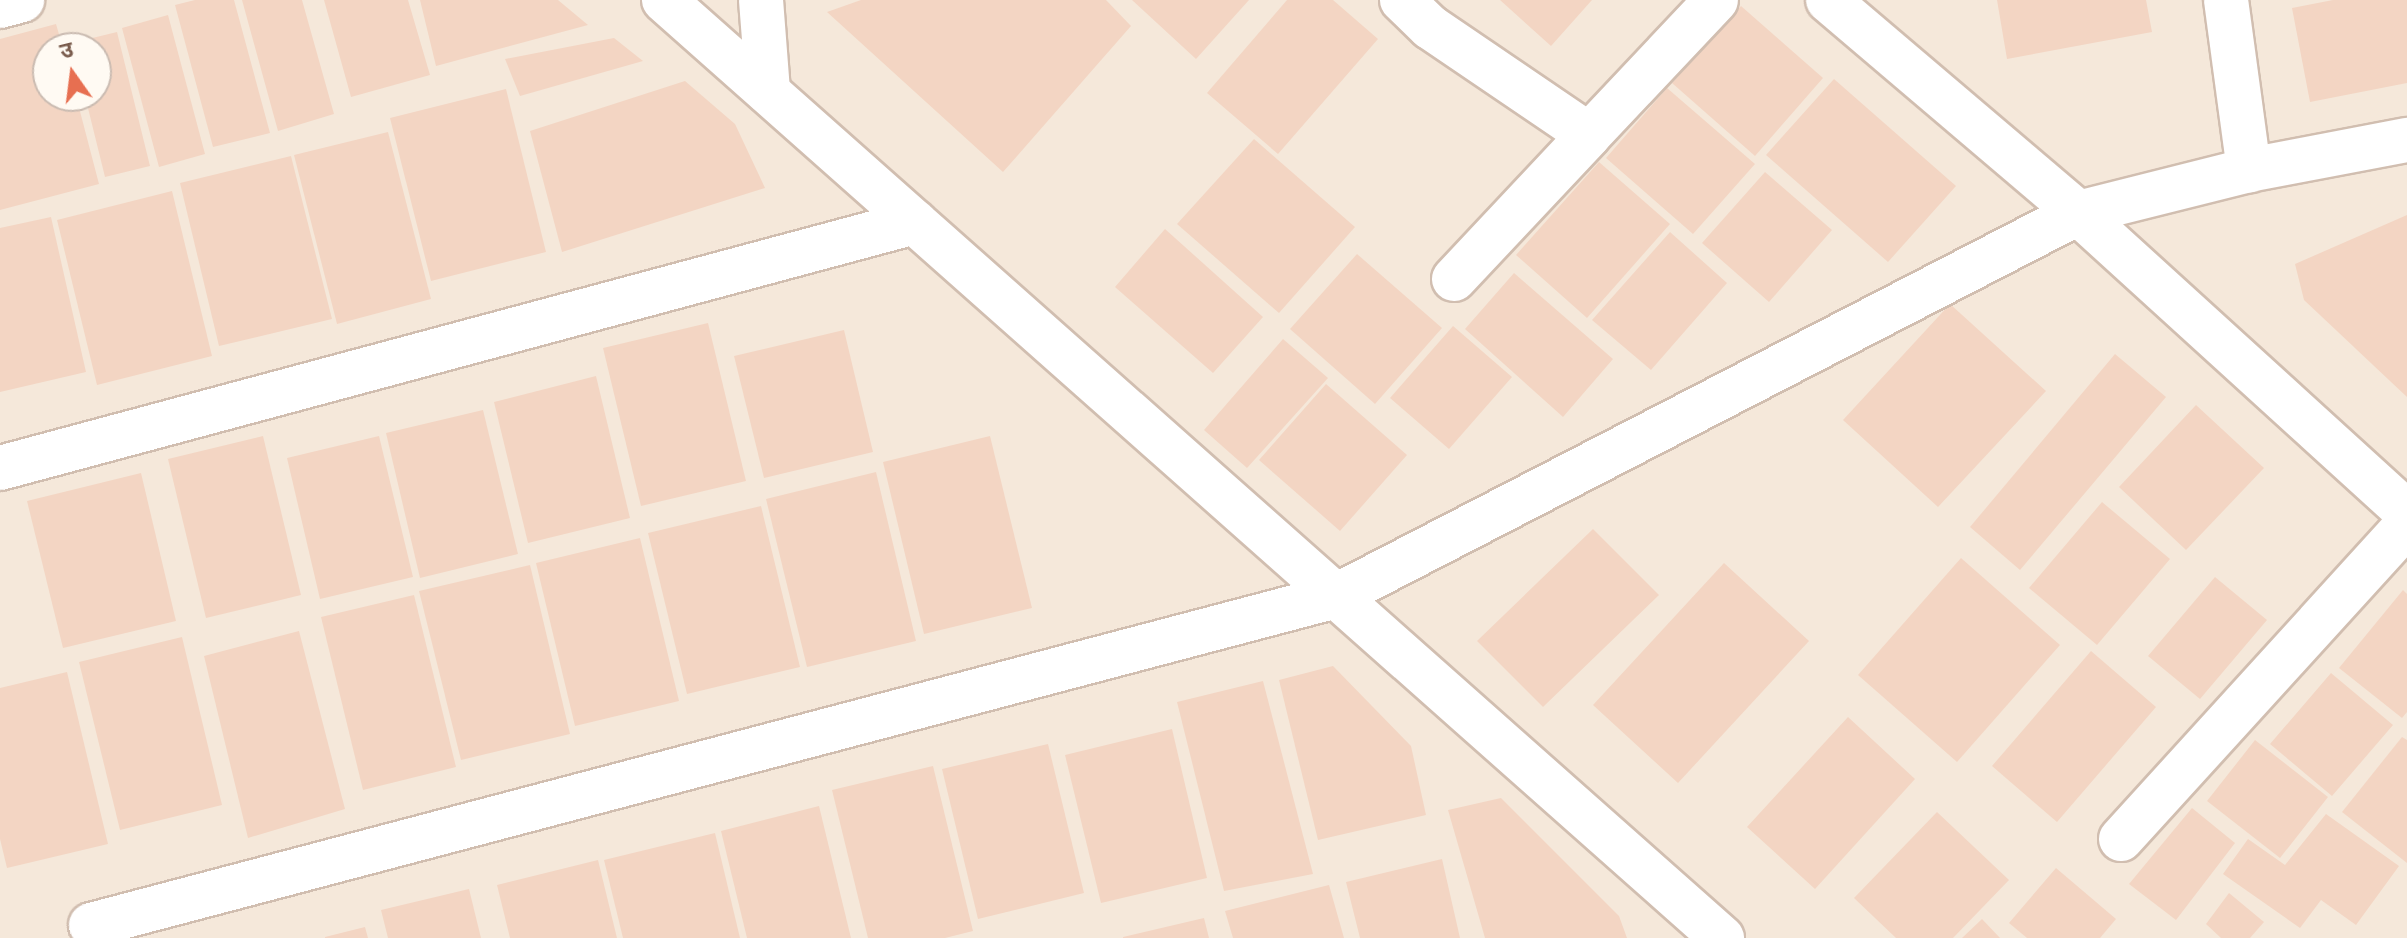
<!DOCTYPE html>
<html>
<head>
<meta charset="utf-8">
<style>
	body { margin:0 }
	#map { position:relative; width:2407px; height:938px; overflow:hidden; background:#fdf6ec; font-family:"Work Sans","Noto Sans Devanagari",sans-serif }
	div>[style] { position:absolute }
	.residential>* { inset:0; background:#f5e8da }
	.building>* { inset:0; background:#f3d5c3 }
	.roads { filter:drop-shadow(2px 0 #d1beb0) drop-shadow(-2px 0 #d1beb0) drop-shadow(0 2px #d1beb0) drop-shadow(0 -2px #d1beb0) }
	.street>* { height:44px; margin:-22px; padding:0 22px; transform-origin:22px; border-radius:22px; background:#fff }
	span { translate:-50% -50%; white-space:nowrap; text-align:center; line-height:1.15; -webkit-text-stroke:6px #fffaf3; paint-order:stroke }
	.north { position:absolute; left:32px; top:32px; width:80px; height:80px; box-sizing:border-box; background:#fffaf3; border:2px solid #cabbb1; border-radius:50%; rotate:346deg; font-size:22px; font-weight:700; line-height:32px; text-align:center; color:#7a5c4d }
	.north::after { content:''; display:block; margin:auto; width:28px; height:36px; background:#e76f51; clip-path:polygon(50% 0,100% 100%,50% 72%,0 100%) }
</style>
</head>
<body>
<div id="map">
	<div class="residential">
		<div style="clip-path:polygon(evenodd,0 0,2407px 0,2407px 938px,0 938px,0 0,48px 48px,96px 48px,96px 96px,48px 96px,48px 48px)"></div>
	</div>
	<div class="building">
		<div style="clip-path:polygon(195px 0,234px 0,270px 133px,213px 147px,175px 5px)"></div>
		<div style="clip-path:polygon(242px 0,302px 0,334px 114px,278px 131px)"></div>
		<div style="clip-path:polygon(324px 0,408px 0,430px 75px,351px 97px)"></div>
		<div style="clip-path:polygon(420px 0,558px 0,588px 25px,436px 66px)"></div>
		<div style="clip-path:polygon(861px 0,1106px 0,1131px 26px,1003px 172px,827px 12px)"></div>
		<div style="clip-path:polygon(1132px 0,1249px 0,1196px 59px)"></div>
		<div style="clip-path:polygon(1287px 0,1333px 0,1378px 39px,1278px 154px,1207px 93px)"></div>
		<div style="clip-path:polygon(1500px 0,1592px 0,1551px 46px)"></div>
		<div style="clip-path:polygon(1997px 0,2146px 0,2152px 32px,2007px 59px)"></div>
		<div style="clip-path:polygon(2333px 0,2407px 0,2407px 83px,2310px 102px,2292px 8px)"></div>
		<div style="clip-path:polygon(1741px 6px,1823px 78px,1755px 156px,1672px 83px)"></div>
		<div style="clip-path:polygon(168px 15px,205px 154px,159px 167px,122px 28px)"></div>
		<div style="clip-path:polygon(56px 24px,63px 48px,48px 48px,48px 96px,76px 96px,99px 184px,0 210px,0 39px)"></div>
		<div style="clip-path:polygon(117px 32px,150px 166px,105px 177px,85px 96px,96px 96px,96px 48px,73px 48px,72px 43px)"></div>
		<div style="clip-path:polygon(614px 38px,643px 61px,520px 96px,505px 59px)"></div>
		<div style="clip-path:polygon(1834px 79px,1956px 186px,1888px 262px,1766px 155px)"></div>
		<div style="clip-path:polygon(685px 81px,735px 124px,765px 188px,562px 252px,530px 131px)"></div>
		<div style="clip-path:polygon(1667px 88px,1755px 164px,1693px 234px,1606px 158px)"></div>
		<div style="clip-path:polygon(506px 89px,546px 252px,431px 281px,390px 118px)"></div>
		<div style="clip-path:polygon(388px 132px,431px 299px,337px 324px,294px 155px)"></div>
		<div style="clip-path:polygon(1254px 139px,1355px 227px,1279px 313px,1177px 224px)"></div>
		<div style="clip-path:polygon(291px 156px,332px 319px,219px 346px,180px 183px)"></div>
		<div style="clip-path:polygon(1599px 162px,1670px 224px,1587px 318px,1516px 255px)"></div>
		<div style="clip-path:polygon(1765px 172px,1832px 230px,1769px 302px,1702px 243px)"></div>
		<div style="clip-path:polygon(172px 191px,212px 356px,97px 385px,57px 220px)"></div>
		<div style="clip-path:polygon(2407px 215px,2407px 397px,2304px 300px,2295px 264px)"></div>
		<div style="clip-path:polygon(51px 217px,86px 372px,0 392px,0 228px)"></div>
		<div style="clip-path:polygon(1165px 229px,1263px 317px,1213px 373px,1115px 287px)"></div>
		<div style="clip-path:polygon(1670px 232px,1727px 283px,1651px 370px,1592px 320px)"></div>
		<div style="clip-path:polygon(1357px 254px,1442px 328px,1375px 404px,1290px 329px)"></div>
		<div style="clip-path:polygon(1514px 273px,1613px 359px,1563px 417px,1465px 329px)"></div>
		<div style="clip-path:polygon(1950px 304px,2046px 391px,1938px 507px,1843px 420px)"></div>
		<div style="clip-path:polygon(708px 323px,746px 481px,641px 506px,603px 348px)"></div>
		<div style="clip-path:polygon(1453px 326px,1512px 377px,1449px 449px,1390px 398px)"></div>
		<div style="clip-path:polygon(844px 330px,873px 452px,764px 478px,734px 356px)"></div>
		<div style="clip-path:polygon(1283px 339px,1328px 378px,1247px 468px,1204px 430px)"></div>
		<div style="clip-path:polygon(2115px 354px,2166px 397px,2020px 570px,1970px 527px)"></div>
		<div style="clip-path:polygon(596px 376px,630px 518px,528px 543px,494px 402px)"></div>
		<div style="clip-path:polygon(1326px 384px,1407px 455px,1340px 531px,1259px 460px)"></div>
		<div style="clip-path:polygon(2196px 405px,2264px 468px,2186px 550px,2119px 487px)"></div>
		<div style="clip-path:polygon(483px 410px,518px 554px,420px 578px,386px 433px)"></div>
		<div style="clip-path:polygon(263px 436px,301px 595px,206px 618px,168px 459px)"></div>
		<div style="clip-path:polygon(379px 436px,413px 577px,320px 599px,287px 458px)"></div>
		<div style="clip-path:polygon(990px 436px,1032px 608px,924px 634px,883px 462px)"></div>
		<div style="clip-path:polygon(876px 472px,916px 641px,807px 667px,766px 499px)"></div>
		<div style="clip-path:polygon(141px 473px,176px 621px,63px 648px,27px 501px)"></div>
		<div style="clip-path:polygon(2102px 502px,2170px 559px,2097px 645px,2029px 588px)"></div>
		<div style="clip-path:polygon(761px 506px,800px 667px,687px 694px,648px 533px)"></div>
		<div style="clip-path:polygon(1593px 529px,1659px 595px,1543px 707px,1477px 641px)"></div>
		<div style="clip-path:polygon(640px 538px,679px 701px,575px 726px,536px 563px)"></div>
		<div style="clip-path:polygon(1961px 558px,2060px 645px,1957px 762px,1858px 675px)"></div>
		<div style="clip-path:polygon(1724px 563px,1809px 641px,1678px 783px,1593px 705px)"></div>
		<div style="clip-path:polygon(530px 565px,570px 734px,461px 760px,419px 591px)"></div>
		<div style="clip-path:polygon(2215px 577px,2267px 620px,2200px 699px,2148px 656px)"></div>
		<div style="clip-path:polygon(2403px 590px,2407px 594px,2407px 712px,2402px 718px,2339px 668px)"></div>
		<div style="clip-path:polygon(414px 595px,456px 767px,363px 790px,321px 617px)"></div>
		<div style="clip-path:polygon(299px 631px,345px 809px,248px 838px,204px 656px)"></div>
		<div style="clip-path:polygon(182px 637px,222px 805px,120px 830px,79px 662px)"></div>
		<div style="clip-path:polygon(2091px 651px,2156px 707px,2057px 822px,1992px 766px)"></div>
		<div style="clip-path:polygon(1333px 666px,1411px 746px,1426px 815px,1318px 840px,1279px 680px)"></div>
		<div style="clip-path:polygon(67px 672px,108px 844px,7px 868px,0 839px,0 688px)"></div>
		<div style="clip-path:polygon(2331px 673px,2393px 725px,2332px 796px,2270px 744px)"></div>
		<div style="clip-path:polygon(1263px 681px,1313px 874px,1224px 891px,1177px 702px)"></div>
		<div style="clip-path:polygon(1848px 717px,1915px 779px,1815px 889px,1747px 827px)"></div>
		<div style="clip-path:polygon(1172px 729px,1207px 878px,1101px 903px,1065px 755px)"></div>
		<div style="clip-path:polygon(2402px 737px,2407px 740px,2407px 863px,2342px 812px)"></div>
		<div style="clip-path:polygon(2255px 740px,2328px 797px,2280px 858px,2207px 801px)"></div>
		<div style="clip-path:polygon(1048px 744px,1084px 893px,978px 919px,942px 769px)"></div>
		<div style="clip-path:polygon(933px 766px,973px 931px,945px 938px,868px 938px,832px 790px)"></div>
		<div style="clip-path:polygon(1501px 798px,1619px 916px,1627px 938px,1485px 938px,1448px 810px)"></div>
		<div style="clip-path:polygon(819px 806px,851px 938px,747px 938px,721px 831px)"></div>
		<div style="clip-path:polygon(2192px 808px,2235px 843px,2176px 920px,2129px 884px)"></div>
		<div style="clip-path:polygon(1937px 812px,2009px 880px,1953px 938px,1896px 938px,1854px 898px)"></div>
		<div style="clip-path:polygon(2326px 814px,2399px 866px,2356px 925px,2321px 900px,2300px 928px,2223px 874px,2248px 839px,2285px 865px)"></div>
		<div style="clip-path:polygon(715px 833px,740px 938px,623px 938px,604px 860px)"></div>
		<div style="clip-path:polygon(1442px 859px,1460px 938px,1360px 938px,1346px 882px)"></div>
		<div style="clip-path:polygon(598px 860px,617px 938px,510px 938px,497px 885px)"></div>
		<div style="clip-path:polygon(2056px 868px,2116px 919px,2100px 938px,2027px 938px,2009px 923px)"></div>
		<div style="clip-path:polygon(1329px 885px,1344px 938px,1233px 938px,1225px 911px)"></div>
		<div style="clip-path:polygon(469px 889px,481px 938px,388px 938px,381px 910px)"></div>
		<div style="clip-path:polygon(2229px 893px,2264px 922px,2250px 938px,2221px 938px,2206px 924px)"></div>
		<div style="clip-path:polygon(1204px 918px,1209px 938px,1123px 938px,1123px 937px)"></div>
		<div style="clip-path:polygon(1982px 919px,2000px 938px,1962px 938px)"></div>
		<div style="clip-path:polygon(365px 927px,368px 938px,325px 938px,325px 937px)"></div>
	</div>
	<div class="roads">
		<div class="street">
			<div style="left:664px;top:0;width:1414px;rotate:41.56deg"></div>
			<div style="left:761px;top:0;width:92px;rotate:85.6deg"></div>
			<div style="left:1402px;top:0;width:39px;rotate:44deg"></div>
			<div style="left:1430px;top:27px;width:192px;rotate:34.2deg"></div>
			<div style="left:1589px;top:135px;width:185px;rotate:-46.7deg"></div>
			<div style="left:1828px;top:0;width:328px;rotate:40.4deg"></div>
			<div style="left:2078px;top:213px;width:445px;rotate:42.3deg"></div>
			<div style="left:2226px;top:0;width:172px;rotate:82.3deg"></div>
			<div style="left:0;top:6px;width:23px;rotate:-15deg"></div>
			<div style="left:1454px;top:279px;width:197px;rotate:-46.8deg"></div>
			<div style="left:0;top:468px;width:947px;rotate:-15.05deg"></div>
			<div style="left:2121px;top:839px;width:425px;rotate:-47.7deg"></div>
			<div style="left:91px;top:925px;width:1288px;rotate:-14.8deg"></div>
			<div style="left:1336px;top:596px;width:835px;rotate:-27.3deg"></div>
			<div style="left:2078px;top:213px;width:176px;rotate:-14.1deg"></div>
			<div style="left:2249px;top:170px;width:161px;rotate:-10.8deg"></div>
		</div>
	</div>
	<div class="north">उ</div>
</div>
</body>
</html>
